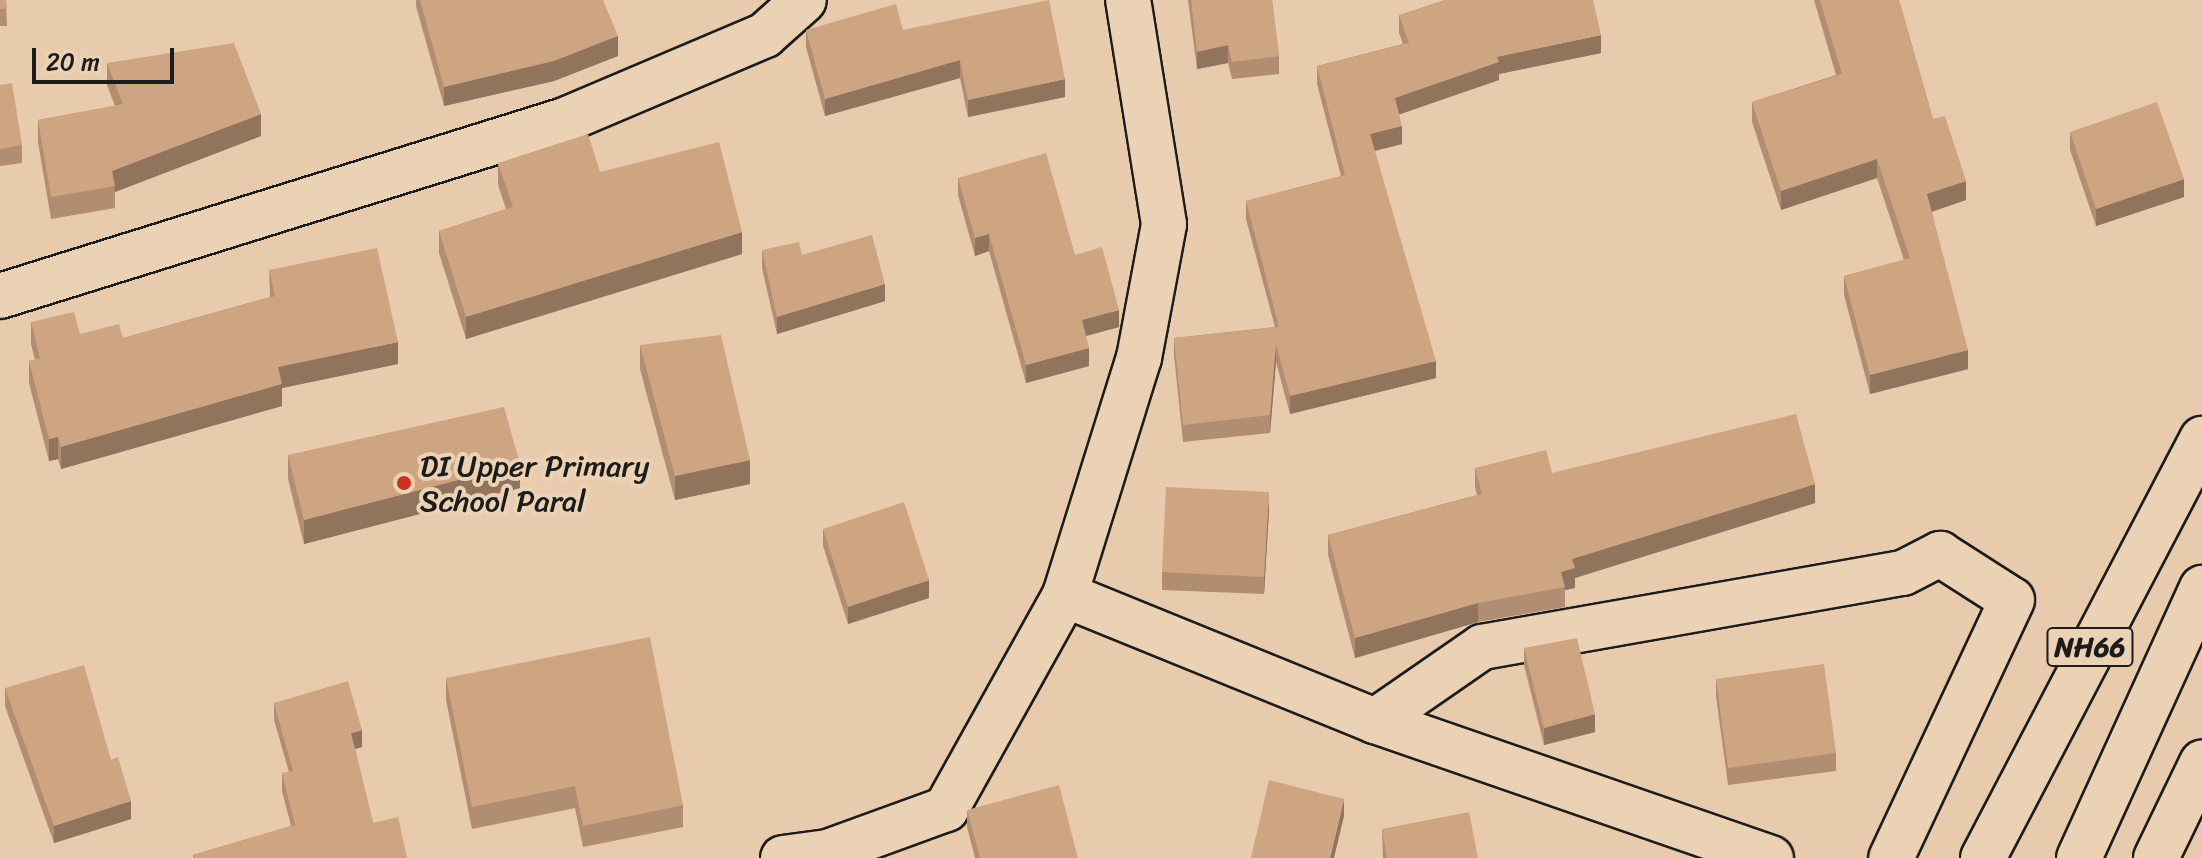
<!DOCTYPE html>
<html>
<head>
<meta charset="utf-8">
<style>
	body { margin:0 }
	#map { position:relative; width:2202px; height:858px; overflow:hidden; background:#e8cbac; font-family:Sriracha,sans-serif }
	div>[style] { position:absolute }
	.roads { filter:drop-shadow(2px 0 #1c1c1c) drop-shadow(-2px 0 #1c1c1c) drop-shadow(0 2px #1c1c1c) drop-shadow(0 -2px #1c1c1c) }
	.minor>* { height:44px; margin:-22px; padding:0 22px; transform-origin:22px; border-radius:22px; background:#ecd2b4 }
	.tertiary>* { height:44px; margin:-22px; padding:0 22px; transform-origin:22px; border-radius:22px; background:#ecd2b4 }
	.trunk>* { height:44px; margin:-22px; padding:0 22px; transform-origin:22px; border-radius:22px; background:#ecd2b4 }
	.wall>* { inset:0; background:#b18e71 }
	.shaded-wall>* { inset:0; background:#90745c }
	.building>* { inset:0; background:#cea583 }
	.dots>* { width:22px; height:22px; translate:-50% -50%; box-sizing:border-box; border:4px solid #ecd2b4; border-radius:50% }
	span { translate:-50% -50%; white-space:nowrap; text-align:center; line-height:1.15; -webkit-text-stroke:8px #ecd2b4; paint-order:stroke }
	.shield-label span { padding:2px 6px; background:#ecd2b4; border:2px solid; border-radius:6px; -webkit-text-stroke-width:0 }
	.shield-label { font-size:28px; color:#1c1c1c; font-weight:700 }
	.poi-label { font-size:30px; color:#1c1c1c }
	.left { translate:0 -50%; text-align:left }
	.scale { position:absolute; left:32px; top:48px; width:142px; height:36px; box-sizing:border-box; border:4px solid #1c1c1c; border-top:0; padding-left:10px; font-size:24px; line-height:28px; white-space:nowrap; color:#1c1c1c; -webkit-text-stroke:6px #ecd2b4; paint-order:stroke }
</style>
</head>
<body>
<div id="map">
	<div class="roads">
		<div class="minor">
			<div style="left:0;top:296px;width:592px;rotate:-17.3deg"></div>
			<div style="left:565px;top:120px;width:217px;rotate:-23deg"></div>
			<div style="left:765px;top:35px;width:52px;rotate:-41.9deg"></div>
			<div style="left:1065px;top:595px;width:335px;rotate:22.1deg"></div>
			<div style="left:1375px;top:721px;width:419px;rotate:19.1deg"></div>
			<div style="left:1375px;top:721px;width:130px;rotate:-34.7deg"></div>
			<div style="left:1482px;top:647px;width:427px;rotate:-10deg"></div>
			<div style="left:1903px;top:573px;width:42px;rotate:-27.2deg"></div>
			<div style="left:1940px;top:554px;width:85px;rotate:32.6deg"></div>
			<div style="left:2012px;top:600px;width:285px;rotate:115.1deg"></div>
			<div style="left:783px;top:858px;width:45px;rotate:-7.6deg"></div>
			<div style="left:828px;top:852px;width:126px;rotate:-20deg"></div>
			<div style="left:946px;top:809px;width:245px;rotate:-60.9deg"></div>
			<div style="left:1065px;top:595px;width:248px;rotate:-72.7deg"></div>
			<div style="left:1139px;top:358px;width:136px;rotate:-79.4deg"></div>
			<div style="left:1164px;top:224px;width:227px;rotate:-99.1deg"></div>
		</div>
		<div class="tertiary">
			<div style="left:2156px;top:858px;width:106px;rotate:-64.2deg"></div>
		</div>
		<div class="trunk">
			<div style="left:1983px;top:858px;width:473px;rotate:-62.4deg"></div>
			<div style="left:2079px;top:858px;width:297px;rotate:-65.5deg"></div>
		</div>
	</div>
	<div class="wall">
		<div style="clip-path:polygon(0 0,6px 0,7px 26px,0 26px)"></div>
		<div style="clip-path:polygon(416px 0,420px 0,618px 56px,554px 81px,444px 106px,416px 6px)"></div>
		<div style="clip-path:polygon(1188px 0,1272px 0,1279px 56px,1279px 74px,1232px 79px,1228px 63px,1197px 69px)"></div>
		<div style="clip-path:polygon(1814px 0,1899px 0,1933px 119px,1966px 200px,1932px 212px,1968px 369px,1870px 394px,1844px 295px,1844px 276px,1904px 260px,1877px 178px,1781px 210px,1752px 122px,1752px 102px,1836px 75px)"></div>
		<div style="clip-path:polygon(1399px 15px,1601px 53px,1499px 74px,1499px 80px,1399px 114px,1402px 144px,1374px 151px,1436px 378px,1290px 414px,1276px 362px,1270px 433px,1183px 442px,1174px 355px,1174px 338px,1275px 327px,1246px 219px,1246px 201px,1341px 176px,1317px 84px,1317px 66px,1403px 44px,1399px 33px)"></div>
		<div style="clip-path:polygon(806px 30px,903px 30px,1065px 97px,968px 117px,960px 78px,825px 116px,806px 47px)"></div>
		<div style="clip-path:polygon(107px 63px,261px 136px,115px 192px,115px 208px,51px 219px,38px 142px,38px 120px,115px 106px,107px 85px)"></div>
		<div style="clip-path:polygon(0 85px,22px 145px,22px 163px,0 166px)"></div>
		<div style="clip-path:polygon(2070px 132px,2184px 197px,2096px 226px,2070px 150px)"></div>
		<div style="clip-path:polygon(498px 163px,600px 172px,742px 254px,466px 339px,439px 253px,439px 231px,506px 209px,498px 185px)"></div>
		<div style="clip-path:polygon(958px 178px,1075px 255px,1119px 327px,1086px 336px,1089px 366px,1026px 383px,989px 251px,975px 256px,958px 195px)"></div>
		<div style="clip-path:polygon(762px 250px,802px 255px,885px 301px,777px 334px,762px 268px)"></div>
		<div style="clip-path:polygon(269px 270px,398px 364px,282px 388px,282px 406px,61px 469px,58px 459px,49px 461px,29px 383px,29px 361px,35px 360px,31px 344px,31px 322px,80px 334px,123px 338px,270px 297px)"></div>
		<div style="clip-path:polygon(640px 345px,750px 484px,675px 500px,640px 369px)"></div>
		<div style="clip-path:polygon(288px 455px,520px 488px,304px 544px,288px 479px)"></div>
		<div style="clip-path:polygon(1475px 468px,1552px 473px,1815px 503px,1575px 578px,1575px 588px,1565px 590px,1565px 607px,1478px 622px,1355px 658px,1328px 555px,1328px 535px,1477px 495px,1475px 487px)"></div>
		<div style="clip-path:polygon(1269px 510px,1264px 594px,1162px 590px,1162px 572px)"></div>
		<div style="clip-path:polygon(823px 529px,929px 598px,848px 624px,823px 546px)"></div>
		<div style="clip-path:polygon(1524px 648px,1595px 732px,1544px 745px,1524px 665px)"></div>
		<div style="clip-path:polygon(446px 678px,683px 805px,683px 827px,583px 847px,575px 808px,472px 829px,446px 700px)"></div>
		<div style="clip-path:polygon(1716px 679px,1836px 753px,1836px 771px,1728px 785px,1716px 696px)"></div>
		<div style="clip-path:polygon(5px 688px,111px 760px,131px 819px,54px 843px,5px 706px)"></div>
		<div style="clip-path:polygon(274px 703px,362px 747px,355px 749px,373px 823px,407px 858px,193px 858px,193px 855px,291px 826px,282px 791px,282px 773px,289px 772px,274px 720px)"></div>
		<div style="clip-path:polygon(967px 810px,1078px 858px,975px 858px,967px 827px)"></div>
		<div style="clip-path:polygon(1382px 829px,1478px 858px,1383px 858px)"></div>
	</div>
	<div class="shaded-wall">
		<div style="clip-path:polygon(1601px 35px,1601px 53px,1499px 74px,1499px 80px,1395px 116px,1395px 98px,1497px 57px)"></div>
		<div style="clip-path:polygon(618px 36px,618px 56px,554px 81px,444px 106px,444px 87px)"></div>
		<div style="clip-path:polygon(1228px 45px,1228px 63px,1197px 69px,1197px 52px)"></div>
		<div style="clip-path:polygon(960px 60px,960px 78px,825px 116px,825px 99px)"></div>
		<div style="clip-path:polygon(1065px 79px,1065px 97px,968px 117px,968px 100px)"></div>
		<div style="clip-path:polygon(261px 114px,261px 136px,115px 192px,112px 171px)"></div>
		<div style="clip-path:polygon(1402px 126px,1402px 144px,1370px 152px,1370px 134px)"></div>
		<div style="clip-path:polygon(1877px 159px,1877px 178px,1781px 210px,1781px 191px)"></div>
		<div style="clip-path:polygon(2184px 179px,2184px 197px,2096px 226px,2096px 209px)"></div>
		<div style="clip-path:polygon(1966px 181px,1966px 200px,1927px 213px,1927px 194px)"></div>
		<div style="clip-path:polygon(742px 232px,742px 254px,466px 339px,466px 317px)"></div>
		<div style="clip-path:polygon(989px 234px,989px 251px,975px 256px,975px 238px)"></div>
		<div style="clip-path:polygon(885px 284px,885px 301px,777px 334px,777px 317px)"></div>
		<div style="clip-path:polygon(1119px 310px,1119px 327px,1082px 337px,1082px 320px)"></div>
		<div style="clip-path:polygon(398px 342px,398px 364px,282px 388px,282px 406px,61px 469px,61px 447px,278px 367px)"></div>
		<div style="clip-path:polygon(1276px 344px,1276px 362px,1270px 433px,1270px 415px)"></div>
		<div style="clip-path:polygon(1089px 348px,1089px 366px,1026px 383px,1026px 365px)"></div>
		<div style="clip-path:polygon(1968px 350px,1968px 369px,1870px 394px,1870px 375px)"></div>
		<div style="clip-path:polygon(1436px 361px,1436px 378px,1290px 414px,1290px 396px)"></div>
		<div style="clip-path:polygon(58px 437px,58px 459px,49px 461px,49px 439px)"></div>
		<div style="clip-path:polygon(750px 460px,750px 484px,675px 500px,675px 476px)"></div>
		<div style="clip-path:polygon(520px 464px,520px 488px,304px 544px,304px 520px)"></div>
		<div style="clip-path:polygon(1815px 484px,1815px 503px,1575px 578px,1575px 588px,1565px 590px,1561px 572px,1572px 559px)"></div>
		<div style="clip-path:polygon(1269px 492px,1269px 510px,1264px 594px,1264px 577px)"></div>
		<div style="clip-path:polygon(929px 580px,929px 598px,848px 624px,848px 607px)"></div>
		<div style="clip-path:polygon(1478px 603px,1478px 622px,1355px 658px,1355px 638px)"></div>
		<div style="clip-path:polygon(1595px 714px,1595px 732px,1544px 745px,1544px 728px)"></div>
		<div style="clip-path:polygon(362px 730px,362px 747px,351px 750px,351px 733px)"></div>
		<div style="clip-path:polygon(1344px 799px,1344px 816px,1334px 858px,1330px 858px)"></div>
		<div style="clip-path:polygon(131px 801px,131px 819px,54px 843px,54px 826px)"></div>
	</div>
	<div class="building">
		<div style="clip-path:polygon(0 0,6px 0,7px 8px,0 9px)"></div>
		<div style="clip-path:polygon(420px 0,603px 0,618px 36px,554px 61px,444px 87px)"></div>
		<div style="clip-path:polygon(1049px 0,1065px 79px,968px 100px,960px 60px,825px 99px,806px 30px,896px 4px,903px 30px)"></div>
		<div style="clip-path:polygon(1191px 0,1272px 0,1279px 56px,1232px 62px,1228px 45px,1197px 52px)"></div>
		<div style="clip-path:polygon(1444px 0,1593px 0,1601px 35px,1497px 57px,1499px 62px,1395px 98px,1402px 126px,1370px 134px,1436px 361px,1290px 396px,1276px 344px,1270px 415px,1183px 425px,1174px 338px,1279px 327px,1246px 201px,1345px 175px,1317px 66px,1409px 43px,1399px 15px)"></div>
		<div style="clip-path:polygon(1820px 0,1899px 0,1933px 119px,1945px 116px,1966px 181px,1927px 194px,1968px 350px,1870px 375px,1844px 276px,1910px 258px,1877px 159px,1781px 191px,1752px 102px,1842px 74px)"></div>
		<div style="clip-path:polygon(234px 43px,261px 114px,112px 171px,115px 186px,51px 197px,38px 120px,123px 104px,107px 63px)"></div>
		<div style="clip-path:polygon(12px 83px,22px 145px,0 149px,0 85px)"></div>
		<div style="clip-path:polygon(2157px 102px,2184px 179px,2096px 209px,2070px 132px)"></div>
		<div style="clip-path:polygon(588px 134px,600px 172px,719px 142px,742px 232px,466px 317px,439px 231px,513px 207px,498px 163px)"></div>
		<div style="clip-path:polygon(1046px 153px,1075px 255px,1102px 247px,1119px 310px,1082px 320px,1089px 348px,1026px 365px,989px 234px,975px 238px,958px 178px)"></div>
		<div style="clip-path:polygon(872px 235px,885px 284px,777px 317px,762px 250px,799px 242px,802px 255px)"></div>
		<div style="clip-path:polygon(377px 248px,398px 342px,278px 367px,282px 384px,61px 447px,58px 437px,49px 439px,29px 361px,40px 358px,31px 322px,74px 312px,80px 334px,119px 324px,123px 338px,275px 296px,269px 270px)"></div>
		<div style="clip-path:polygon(721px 335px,750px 460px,675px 476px,640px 345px)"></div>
		<div style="clip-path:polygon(504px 407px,520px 464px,304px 520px,288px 455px)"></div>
		<div style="clip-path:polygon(1796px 414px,1815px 484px,1572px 559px,1575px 568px,1561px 572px,1565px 587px,1478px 603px,1355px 638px,1328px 535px,1482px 494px,1475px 468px,1546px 450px,1552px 473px)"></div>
		<div style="clip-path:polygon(1166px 487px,1269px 492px,1264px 577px,1162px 572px)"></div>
		<div style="clip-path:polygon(904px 502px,929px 580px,848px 607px,823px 529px)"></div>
		<div style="clip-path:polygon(650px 637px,683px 805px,583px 826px,575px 786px,472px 807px,446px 678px)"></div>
		<div style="clip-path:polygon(1577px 638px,1595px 714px,1544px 728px,1524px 648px)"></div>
		<div style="clip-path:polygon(1824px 664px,1836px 753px,1728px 768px,1716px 679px)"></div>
		<div style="clip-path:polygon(84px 665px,111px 760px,118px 757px,131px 801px,54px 826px,5px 688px)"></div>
		<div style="clip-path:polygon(348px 681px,362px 730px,351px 733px,373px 823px,398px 817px,407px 858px,194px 858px,193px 855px,295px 825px,282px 773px,293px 771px,274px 703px)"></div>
		<div style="clip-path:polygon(1269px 780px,1344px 799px,1330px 858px,1251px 858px)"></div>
		<div style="clip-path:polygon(1059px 785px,1078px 858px,980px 858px,967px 810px)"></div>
		<div style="clip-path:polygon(1469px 812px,1478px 858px,1387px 858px,1382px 829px)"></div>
	</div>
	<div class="dots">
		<div style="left:404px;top:483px;background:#c8321e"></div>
	</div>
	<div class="shield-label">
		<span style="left:2090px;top:647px">NH66</span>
	</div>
	<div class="poi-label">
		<span class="left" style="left:420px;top:483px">DI Upper Primary<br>School Paral</span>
	</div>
	<div class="scale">20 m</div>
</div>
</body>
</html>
